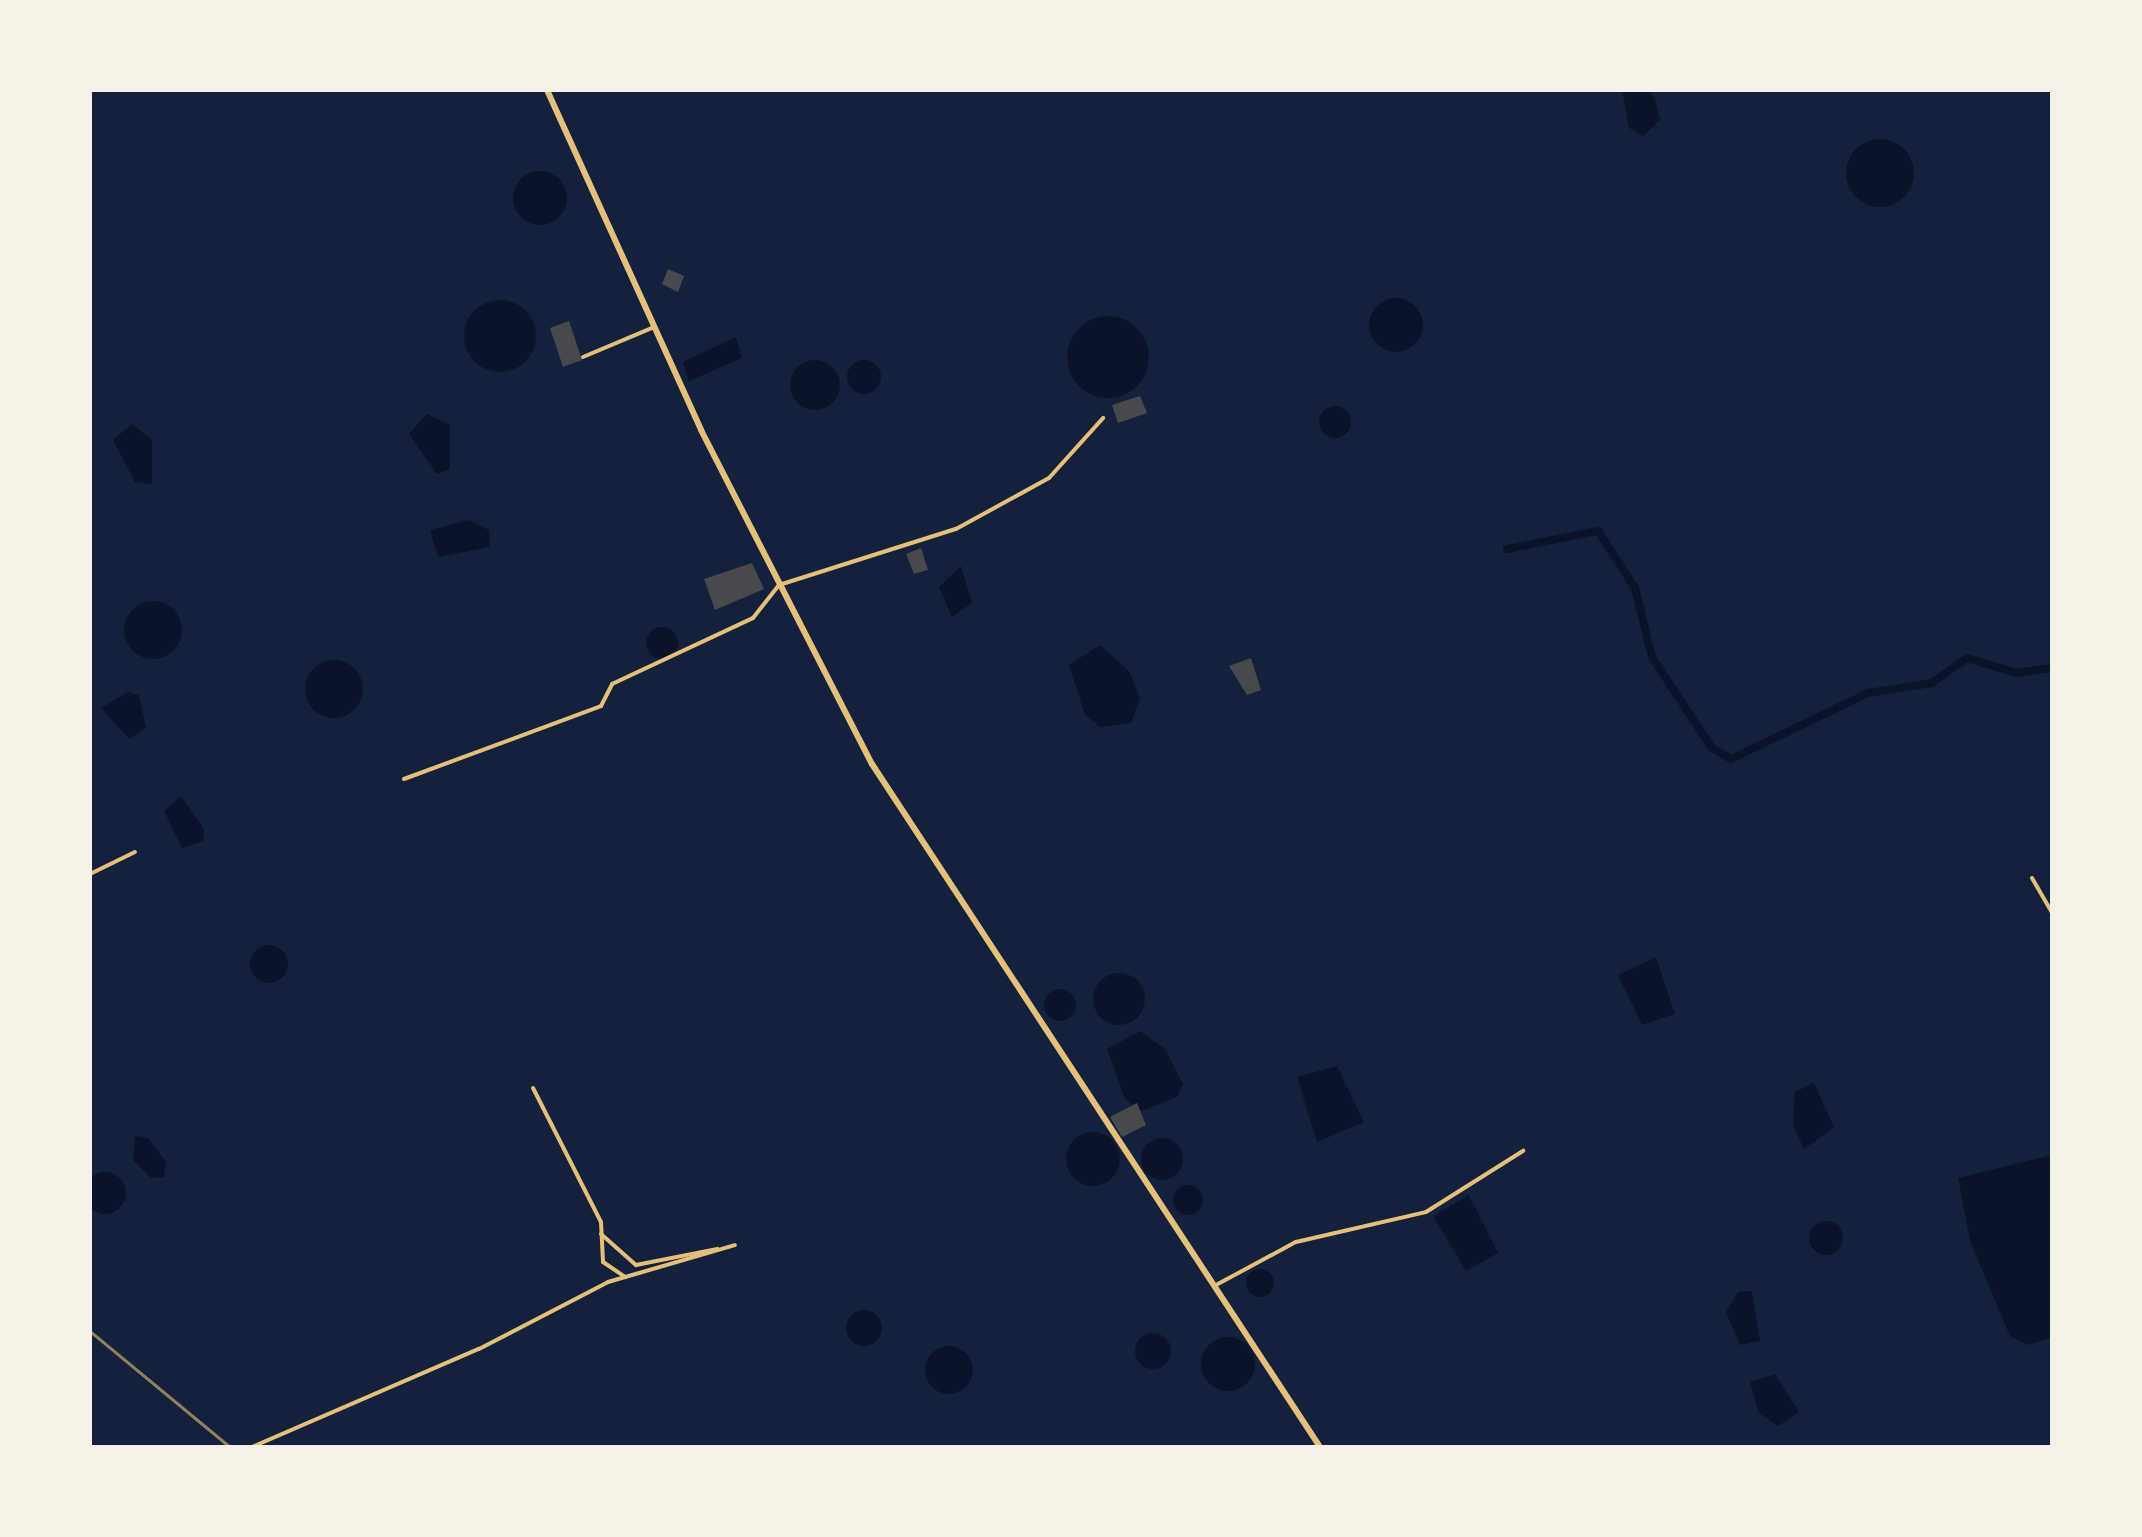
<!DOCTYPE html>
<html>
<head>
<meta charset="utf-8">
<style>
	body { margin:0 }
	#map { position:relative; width:2142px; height:1537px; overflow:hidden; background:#14213d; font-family:"DejaVu Sans",sans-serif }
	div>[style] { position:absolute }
	.water>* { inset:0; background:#0b132b }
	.round { border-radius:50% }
	.canal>* { height:8px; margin:-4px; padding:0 4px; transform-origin:4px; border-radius:4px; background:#0b132b }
	.building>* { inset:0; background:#48494c }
	.minor>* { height:4px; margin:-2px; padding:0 2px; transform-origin:2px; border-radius:2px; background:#e5c07b }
	.trunk>* { height:6px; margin:-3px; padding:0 3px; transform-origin:3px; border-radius:3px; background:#e5c07b }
	.rail>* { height:2.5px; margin:-1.25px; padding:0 1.25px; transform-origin:1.25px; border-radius:1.25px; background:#918062 }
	span { translate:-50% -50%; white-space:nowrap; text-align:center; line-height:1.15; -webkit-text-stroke:8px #f6f1e7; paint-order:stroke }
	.frame { position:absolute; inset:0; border:92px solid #f6f1e7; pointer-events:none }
</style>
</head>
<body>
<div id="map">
	<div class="water">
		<div style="clip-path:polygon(1622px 90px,1650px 90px,1655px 100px,1660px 120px,1643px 136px,1629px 128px)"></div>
		<div class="round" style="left:1846px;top:139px;width:68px;height:68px"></div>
		<div class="round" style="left:513px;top:171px;width:54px;height:54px"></div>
		<div class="round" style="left:1369px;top:298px;width:54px;height:54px"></div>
		<div class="round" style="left:464px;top:300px;width:72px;height:72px"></div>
		<div class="round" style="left:1067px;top:316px;width:82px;height:82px"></div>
		<div style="clip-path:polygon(736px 337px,742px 358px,689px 381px,683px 362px)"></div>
		<div class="round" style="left:790px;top:360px;width:50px;height:50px"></div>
		<div class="round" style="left:847px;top:360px;width:34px;height:34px"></div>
		<div class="round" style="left:1319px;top:406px;width:32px;height:32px"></div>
		<div style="clip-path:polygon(427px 414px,450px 425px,450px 469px,437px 474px,409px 434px)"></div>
		<div style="clip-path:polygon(132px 424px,152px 440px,152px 484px,135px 482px,113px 440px)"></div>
		<div style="clip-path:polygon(469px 520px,489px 530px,490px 547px,438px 557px,430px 530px)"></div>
		<div style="clip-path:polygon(961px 566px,972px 603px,952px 617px,939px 587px)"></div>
		<div class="round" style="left:124px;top:601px;width:58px;height:58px"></div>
		<div class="round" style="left:646px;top:627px;width:32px;height:32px"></div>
		<div style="clip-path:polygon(1100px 645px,1129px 671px,1140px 698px,1131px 723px,1100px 727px,1085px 715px,1069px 665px)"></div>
		<div class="round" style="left:305px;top:660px;width:58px;height:58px"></div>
		<div style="clip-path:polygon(128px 692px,139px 695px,146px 728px,129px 739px,101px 708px)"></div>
		<div style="clip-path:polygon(181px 796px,204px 829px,203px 841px,182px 848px,164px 811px)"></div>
		<div class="round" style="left:250px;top:945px;width:38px;height:38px"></div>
		<div style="clip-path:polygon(1656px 957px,1675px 1014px,1642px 1025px,1618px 975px)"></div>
		<div class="round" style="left:1093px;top:973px;width:52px;height:52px"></div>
		<div class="round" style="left:1044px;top:989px;width:32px;height:32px"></div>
		<div style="clip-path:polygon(1140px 1031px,1165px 1049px,1183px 1084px,1177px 1097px,1142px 1111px,1125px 1099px,1107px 1049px)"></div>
		<div style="clip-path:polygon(1337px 1066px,1364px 1122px,1317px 1142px,1297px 1077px)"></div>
		<div style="clip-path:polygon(1814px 1083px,1834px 1127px,1804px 1149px,1793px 1125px,1795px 1092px)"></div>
		<div class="round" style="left:1066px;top:1132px;width:54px;height:54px"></div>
		<div style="clip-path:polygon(135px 1136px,148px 1138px,166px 1162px,164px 1177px,151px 1178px,133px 1160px)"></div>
		<div class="round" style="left:1141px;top:1138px;width:42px;height:42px"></div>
		<div style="clip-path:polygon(2052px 1155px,2052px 1337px,2029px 1345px,2010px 1336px,1970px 1241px,1958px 1178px)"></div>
		<div class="round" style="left:84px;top:1172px;width:42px;height:42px"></div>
		<div class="round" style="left:1173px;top:1185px;width:30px;height:30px"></div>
		<div style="clip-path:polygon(1469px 1195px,1498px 1253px,1466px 1271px,1433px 1216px)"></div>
		<div class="round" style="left:1809px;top:1221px;width:34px;height:34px"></div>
		<div class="round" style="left:1246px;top:1269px;width:28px;height:28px"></div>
		<div style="clip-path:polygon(1752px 1291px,1760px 1341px,1740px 1345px,1726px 1312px,1738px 1292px)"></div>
		<div class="round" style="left:846px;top:1310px;width:36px;height:36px"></div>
		<div class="round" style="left:1135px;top:1333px;width:36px;height:36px"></div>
		<div class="round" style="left:1201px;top:1337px;width:54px;height:54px"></div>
		<div class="round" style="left:925px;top:1346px;width:48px;height:48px"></div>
		<div style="clip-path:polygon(1775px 1374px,1799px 1412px,1778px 1426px,1759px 1413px,1750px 1382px)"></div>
	</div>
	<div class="canal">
		<div style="left:1507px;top:549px;width:93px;rotate:-11.2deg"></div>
		<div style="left:1598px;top:531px;width:68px;rotate:57deg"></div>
		<div style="left:1635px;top:588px;width:71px;rotate:76.2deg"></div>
		<div style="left:1652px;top:657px;width:109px;rotate:56.6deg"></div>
		<div style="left:1712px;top:748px;width:22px;rotate:30deg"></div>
		<div style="left:1731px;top:759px;width:152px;rotate:-25.7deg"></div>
		<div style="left:1868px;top:693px;width:65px;rotate:-8.9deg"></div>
		<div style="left:1932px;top:683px;width:43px;rotate:-35.5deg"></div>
		<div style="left:1967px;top:658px;width:51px;rotate:17deg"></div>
		<div style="left:2016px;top:673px;width:36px;rotate:-8deg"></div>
	</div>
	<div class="building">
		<div style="clip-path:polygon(668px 269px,684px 276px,678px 292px,662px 284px)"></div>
		<div style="clip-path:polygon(569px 321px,582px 360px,563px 367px,550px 328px)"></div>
		<div style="clip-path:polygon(1140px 396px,1147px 413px,1118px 423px,1112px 405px)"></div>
		<div style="clip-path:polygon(921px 548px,928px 570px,914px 574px,906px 554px)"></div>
		<div style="clip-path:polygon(752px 563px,764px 589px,715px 610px,704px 579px)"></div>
		<div style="clip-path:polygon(1251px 658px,1261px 690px,1247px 695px,1229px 666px)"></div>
		<div style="clip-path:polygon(1137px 1103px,1146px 1125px,1122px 1137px,1110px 1117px)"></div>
	</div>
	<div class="minor">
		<div style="left:583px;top:357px;width:77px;rotate:-22.9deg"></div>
		<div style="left:404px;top:779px;width:210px;rotate:-20.3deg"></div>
		<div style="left:601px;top:706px;width:25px;rotate:-63deg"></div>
		<div style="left:612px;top:684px;width:156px;rotate:-25.1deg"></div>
		<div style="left:753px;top:618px;width:42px;rotate:-51.8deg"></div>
		<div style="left:779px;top:585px;width:186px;rotate:-17.6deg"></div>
		<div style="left:956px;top:529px;width:106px;rotate:-28.7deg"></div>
		<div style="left:1049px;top:478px;width:81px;rotate:-48deg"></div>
		<div style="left:90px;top:874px;width:50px;rotate:-26.1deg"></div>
		<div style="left:2032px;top:878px;width:39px;rotate:60deg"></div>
		<div style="left:533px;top:1088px;width:150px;rotate:63.1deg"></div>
		<div style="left:601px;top:1222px;width:40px;rotate:87.1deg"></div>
		<div style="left:603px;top:1262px;width:27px;rotate:34deg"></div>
		<div style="left:601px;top:1234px;width:47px;rotate:41.5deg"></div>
		<div style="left:636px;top:1265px;width:83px;rotate:-11.2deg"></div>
		<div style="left:1216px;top:1285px;width:91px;rotate:-28.3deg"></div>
		<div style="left:1296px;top:1242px;width:133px;rotate:-13deg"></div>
		<div style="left:1426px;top:1212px;width:115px;rotate:-32.2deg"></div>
		<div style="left:252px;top:1447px;width:247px;rotate:-23.4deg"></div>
		<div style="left:479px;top:1349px;width:145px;rotate:-27.4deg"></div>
		<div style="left:608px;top:1282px;width:132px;rotate:-16.2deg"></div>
	</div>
	<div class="trunk">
		<div style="left:547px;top:90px;width:373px;rotate:65.6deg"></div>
		<div style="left:701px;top:430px;width:375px;rotate:62.9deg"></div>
		<div style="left:872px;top:764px;width:817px;rotate:56.74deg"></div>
	</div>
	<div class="rail">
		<div style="left:90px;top:1331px;width:182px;rotate:39.6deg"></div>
	</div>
	<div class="frame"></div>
</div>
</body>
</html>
